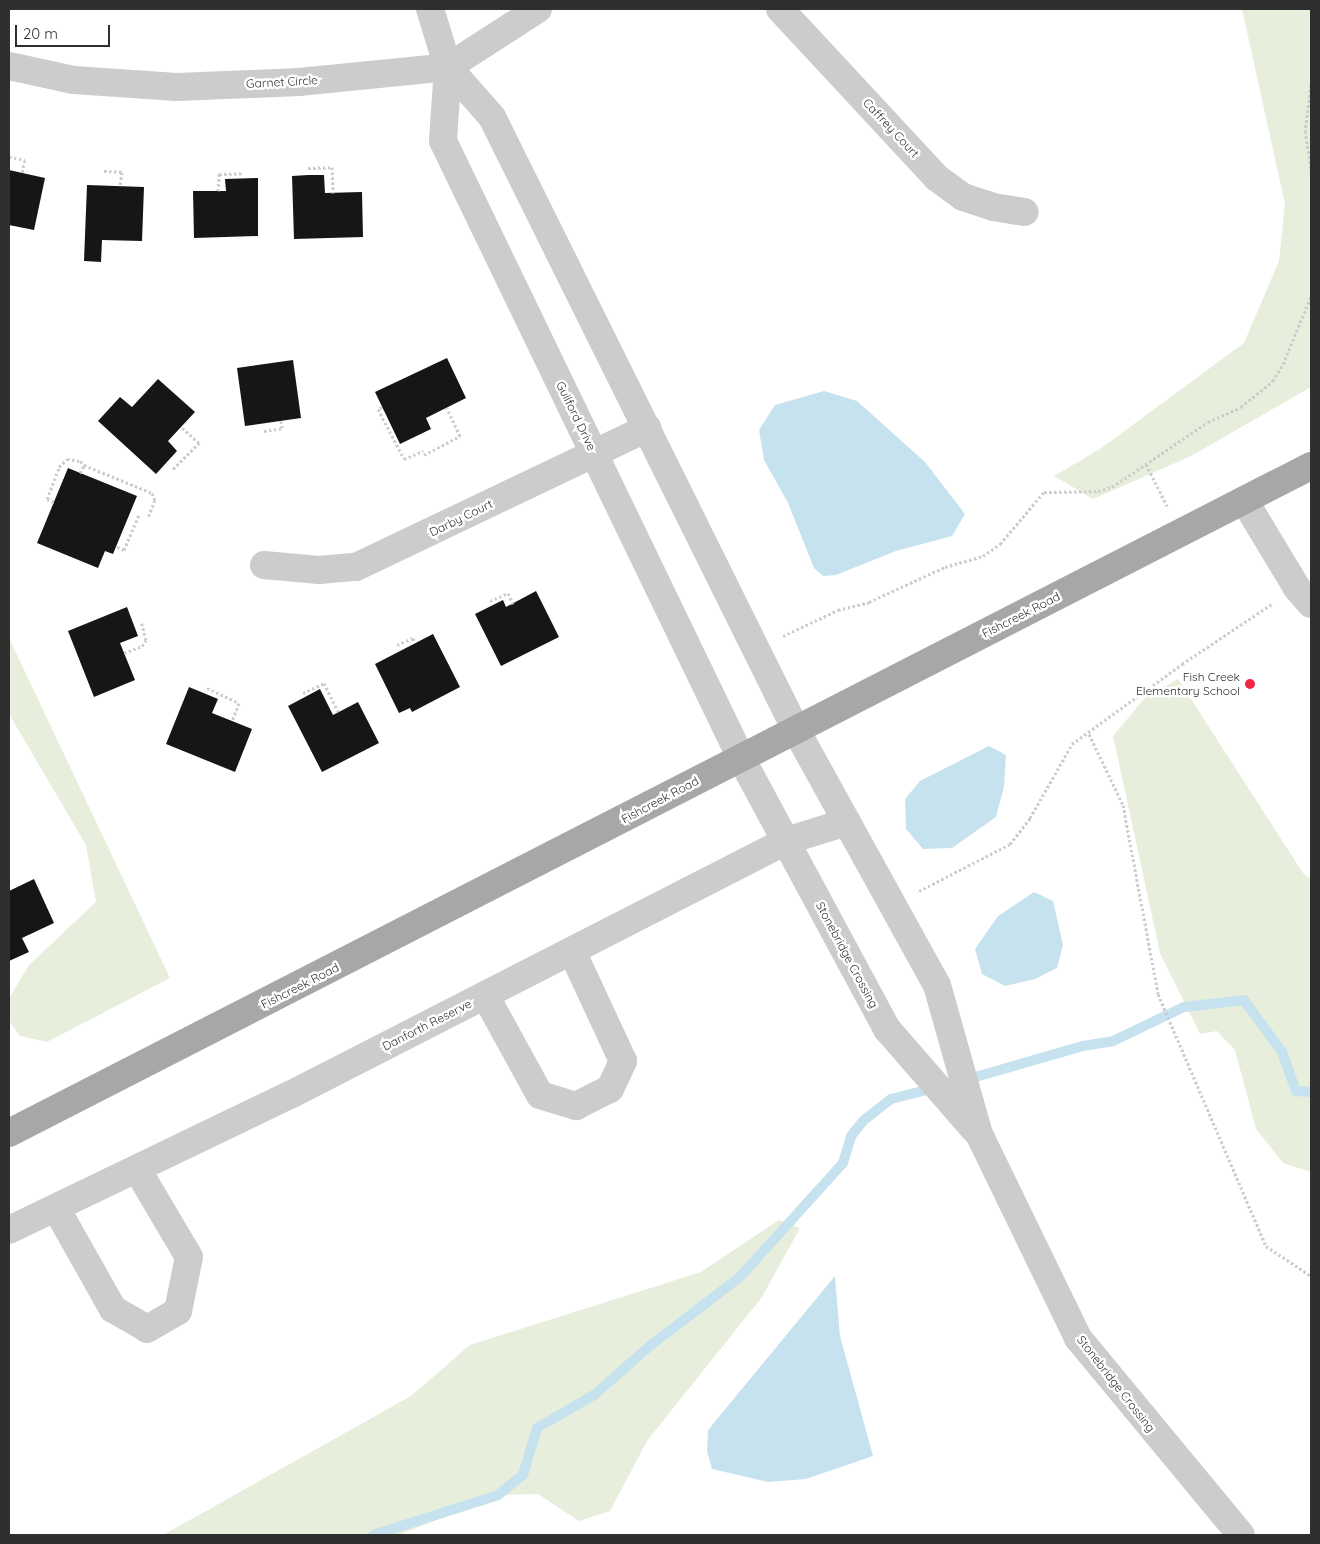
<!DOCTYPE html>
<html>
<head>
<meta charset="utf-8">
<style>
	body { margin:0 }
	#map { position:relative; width:1320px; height:1544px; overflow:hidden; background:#fff; font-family:Quicksand,sans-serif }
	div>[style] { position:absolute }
	.green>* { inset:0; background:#e7eedc }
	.water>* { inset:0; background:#c7e2ef }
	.stream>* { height:10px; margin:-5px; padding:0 5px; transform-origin:5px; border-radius:5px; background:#c7e2ef }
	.building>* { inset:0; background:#161616 }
	.path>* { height:3px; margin-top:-1.5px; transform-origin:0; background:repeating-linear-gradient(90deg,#ccc 0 2.5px,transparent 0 5px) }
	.minor>* { height:28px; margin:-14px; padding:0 14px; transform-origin:14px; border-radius:14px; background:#ccc }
	.major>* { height:28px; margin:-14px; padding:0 14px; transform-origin:14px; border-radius:14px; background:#a7a7a7 }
	.dots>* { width:14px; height:14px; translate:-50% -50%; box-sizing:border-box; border:2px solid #fff; border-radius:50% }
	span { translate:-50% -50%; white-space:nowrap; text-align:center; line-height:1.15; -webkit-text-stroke:5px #fff; paint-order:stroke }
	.street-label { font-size:12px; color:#2f2f2f }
	.poi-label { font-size:12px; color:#2f2f2f }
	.right { translate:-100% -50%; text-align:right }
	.frame { position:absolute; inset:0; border:10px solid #2f2f2f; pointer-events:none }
	.scale { position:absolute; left:15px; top:25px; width:95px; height:22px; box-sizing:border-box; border:2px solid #2f2f2f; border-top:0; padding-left:6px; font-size:15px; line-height:18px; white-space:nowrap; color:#2f2f2f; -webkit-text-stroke:4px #fff; paint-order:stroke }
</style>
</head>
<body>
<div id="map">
	<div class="green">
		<div style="clip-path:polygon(1242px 9px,1311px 9px,1311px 387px,1191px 456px,1093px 499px,1054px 476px,1100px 449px,1244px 343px,1279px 261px,1285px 204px)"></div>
		<div style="clip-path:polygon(9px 638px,170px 978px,47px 1042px,20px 1036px,9px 1021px,9px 999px,29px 965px,96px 902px,86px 845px,9px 714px)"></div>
		<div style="clip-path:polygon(1178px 679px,1303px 873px,1311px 879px,1311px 1172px,1283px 1163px,1256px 1129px,1235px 1050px,1217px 1031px,1200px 1034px,1160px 953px,1113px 736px,1144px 699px)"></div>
		<div style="clip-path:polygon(779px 1220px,800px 1228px,762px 1297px,647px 1441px,610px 1511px,579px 1521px,538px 1494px,498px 1495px,399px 1535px,163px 1535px,411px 1396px,470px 1345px,701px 1272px)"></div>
	</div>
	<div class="water">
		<div style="clip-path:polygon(824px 391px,857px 401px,925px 462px,965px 514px,952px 536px,896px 551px,836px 575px,823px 576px,814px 568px,788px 503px,764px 460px,759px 430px,775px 405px)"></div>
		<div style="clip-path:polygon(989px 746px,1006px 755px,1004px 787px,996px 817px,952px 848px,923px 849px,906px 829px,905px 799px,920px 781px)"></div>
		<div style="clip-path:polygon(1034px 892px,1053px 901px,1063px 945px,1057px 968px,1035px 979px,1005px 986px,982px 974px,975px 949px,998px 916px)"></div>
		<div style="clip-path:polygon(835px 1276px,840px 1336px,873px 1456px,806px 1479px,768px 1482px,712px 1469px,707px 1451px,708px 1430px)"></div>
	</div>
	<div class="stream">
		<div style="left:965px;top:1080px;width:123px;rotate:-16.1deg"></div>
		<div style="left:1083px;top:1046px;width:30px;rotate:-9deg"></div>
		<div style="left:1113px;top:1041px;width:79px;rotate:-25.6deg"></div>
		<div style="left:1184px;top:1007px;width:60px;rotate:-6.7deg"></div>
		<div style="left:1244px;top:1000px;width:64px;rotate:53.8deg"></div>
		<div style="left:1282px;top:1052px;width:41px;rotate:70.3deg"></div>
		<div style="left:1296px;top:1091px;width:15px;rotate:4deg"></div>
		<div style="left:373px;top:1535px;width:131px;rotate:-17.7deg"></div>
		<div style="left:498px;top:1495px;width:32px;rotate:-39deg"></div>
		<div style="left:523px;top:1475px;width:49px;rotate:-73.4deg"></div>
		<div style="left:537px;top:1428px;width:66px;rotate:-30.1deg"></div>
		<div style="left:594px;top:1395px;width:76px;rotate:-41.3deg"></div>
		<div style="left:651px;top:1345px;width:112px;rotate:-37.4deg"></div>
		<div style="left:740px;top:1277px;width:154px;rotate:-47.9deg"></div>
		<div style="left:843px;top:1163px;width:28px;rotate:-73deg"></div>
		<div style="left:851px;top:1136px;width:21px;rotate:-51deg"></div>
		<div style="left:864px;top:1120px;width:34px;rotate:-38deg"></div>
		<div style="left:891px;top:1099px;width:44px;rotate:-14.3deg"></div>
	</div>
	<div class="building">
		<div style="clip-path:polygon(9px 170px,45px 178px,34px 230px,9px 225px)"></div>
		<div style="clip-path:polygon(308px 175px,324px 175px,325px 193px,362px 192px,363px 237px,294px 239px,292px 176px)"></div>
		<div style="clip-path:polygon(258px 178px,258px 236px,194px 238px,193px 191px,226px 191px,225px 179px)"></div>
		<div style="clip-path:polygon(87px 185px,144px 187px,142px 241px,102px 240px,101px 262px,84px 261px)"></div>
		<div style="clip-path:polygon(447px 358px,466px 398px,426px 418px,431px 429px,400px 444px,375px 392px)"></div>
		<div style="clip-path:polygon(293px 360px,301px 418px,245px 426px,237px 368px)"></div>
		<div style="clip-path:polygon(158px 379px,195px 412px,168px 441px,177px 451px,156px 474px,98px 421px,120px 397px,132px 407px)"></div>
		<div style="clip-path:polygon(68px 468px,137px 496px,113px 554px,105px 551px,98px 568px,37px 543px)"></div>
		<div style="clip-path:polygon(536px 591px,559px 637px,501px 666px,475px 614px,503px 600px,506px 607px)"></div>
		<div style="clip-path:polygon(127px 607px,138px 636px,120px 643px,135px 680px,94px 697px,68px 631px)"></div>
		<div style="clip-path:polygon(433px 634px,460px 687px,412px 712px,410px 708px,399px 713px,375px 664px)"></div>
		<div style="clip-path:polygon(189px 687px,218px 699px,212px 713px,252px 729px,235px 772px,166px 744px)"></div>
		<div style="clip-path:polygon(320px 689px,333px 715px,358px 702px,379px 743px,322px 772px,288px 706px)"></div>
		<div style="clip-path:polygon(34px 879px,54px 923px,22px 938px,29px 952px,9px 961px,9px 891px)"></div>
	</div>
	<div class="path">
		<div style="left:1311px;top:85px;width:46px;rotate:97.4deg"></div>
		<div style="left:1305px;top:131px;width:38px;rotate:81deg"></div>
		<div style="left:9px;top:157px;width:16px;rotate:11deg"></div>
		<div style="left:25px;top:160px;width:13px;rotate:103deg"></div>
		<div style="left:308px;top:168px;width:24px;rotate:-2deg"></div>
		<div style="left:332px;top:167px;width:26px;rotate:88deg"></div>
		<div style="left:104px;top:171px;width:18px;rotate:3deg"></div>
		<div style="left:122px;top:172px;width:14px;rotate:98deg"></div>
		<div style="left:218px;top:191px;width:17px;rotate:-87deg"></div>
		<div style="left:219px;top:174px;width:23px;rotate:-2deg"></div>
		<div style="left:382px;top:407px;width:4px;rotate:153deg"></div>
		<div style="left:378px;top:409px;width:56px;rotate:62.5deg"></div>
		<div style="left:404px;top:459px;width:21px;rotate:-23deg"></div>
		<div style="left:264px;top:431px;width:18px;rotate:-9deg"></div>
		<div style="left:282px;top:428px;width:7px;rotate:-98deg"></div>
		<div style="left:424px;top:455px;width:41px;rotate:-27.8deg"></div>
		<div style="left:460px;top:436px;width:31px;rotate:-115deg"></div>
		<div style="left:1146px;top:464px;width:47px;rotate:63.4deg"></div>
		<div style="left:173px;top:469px;width:37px;rotate:-45deg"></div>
		<div style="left:199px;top:443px;width:24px;rotate:-138deg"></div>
		<div style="left:80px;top:473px;width:9px;rotate:-63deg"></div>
		<div style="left:84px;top:465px;width:74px;rotate:22.4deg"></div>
		<div style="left:152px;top:493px;width:8px;rotate:67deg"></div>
		<div style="left:155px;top:500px;width:18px;rotate:112deg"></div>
		<div style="left:54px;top:502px;width:8px;rotate:-157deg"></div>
		<div style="left:47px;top:499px;width:34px;rotate:-69deg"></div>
		<div style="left:59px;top:467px;width:11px;rotate:-45deg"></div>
		<div style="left:67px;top:459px;width:13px;rotate:9deg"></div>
		<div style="left:80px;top:461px;width:6px;rotate:45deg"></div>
		<div style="left:117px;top:547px;width:8px;rotate:23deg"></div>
		<div style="left:124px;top:550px;width:39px;rotate:-67deg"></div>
		<div style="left:490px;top:601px;width:20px;rotate:-24deg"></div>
		<div style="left:508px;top:593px;width:12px;rotate:66deg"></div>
		<div style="left:783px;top:636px;width:61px;rotate:-25.3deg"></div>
		<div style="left:838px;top:610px;width:32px;rotate:-14deg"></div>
		<div style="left:869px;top:602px;width:84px;rotate:-24.7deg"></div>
		<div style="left:945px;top:567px;width:40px;rotate:-16deg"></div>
		<div style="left:983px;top:556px;width:21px;rotate:-35deg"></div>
		<div style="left:1000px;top:544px;width:68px;rotate:-49.8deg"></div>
		<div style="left:1044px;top:492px;width:54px;rotate:-1.1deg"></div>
		<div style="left:1098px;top:491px;width:15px;rotate:-16deg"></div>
		<div style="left:1112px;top:487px;width:116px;rotate:-34.1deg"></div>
		<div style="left:1208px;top:422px;width:36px;rotate:-24deg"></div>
		<div style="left:1241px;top:407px;width:41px;rotate:-39.1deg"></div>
		<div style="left:1273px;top:381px;width:20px;rotate:-60deg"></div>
		<div style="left:1283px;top:364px;width:74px;rotate:-67.6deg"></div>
		<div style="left:397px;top:645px;width:17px;rotate:-24deg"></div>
		<div style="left:413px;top:638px;width:5px;rotate:68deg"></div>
		<div style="left:124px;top:653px;width:19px;rotate:-21deg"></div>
		<div style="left:142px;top:646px;width:7px;rotate:-56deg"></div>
		<div style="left:146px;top:640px;width:20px;rotate:-105deg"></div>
		<div style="left:207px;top:688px;width:35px;rotate:25deg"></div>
		<div style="left:239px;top:703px;width:19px;rotate:111deg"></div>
		<div style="left:303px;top:693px;width:23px;rotate:-25deg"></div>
		<div style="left:324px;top:683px;width:32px;rotate:64deg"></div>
		<div style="left:1089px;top:734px;width:79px;rotate:64.4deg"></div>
		<div style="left:1123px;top:805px;width:192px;rotate:79.5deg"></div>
		<div style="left:1158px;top:994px;width:274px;rotate:66.8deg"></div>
		<div style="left:1266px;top:1246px;width:54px;rotate:33.7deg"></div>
		<div style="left:919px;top:891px;width:102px;rotate:-27.3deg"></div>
		<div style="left:1010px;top:844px;width:33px;rotate:-52deg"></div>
		<div style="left:1030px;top:818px;width:85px;rotate:-60.4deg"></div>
		<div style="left:1072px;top:744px;width:136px;rotate:-36deg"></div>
		<div style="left:1182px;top:664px;width:108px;rotate:-33.7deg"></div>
	</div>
	<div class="minor">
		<div style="left:430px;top:9px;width:61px;rotate:72.8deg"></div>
		<div style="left:448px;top:67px;width:74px;rotate:93.9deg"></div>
		<div style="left:443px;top:141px;width:685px;rotate:64.22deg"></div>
		<div style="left:741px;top:758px;width:308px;rotate:61.7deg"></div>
		<div style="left:887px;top:1029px;width:133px;rotate:49deg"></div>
		<div style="left:780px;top:9px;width:231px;rotate:47.1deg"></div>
		<div style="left:937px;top:178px;width:32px;rotate:36deg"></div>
		<div style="left:963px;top:197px;width:32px;rotate:18deg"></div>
		<div style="left:993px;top:207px;width:32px;rotate:9deg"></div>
		<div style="left:9px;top:66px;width:66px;rotate:12.2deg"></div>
		<div style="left:74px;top:80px;width:103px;rotate:3.9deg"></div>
		<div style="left:177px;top:87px;width:122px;rotate:-2.3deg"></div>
		<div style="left:299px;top:82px;width:150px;rotate:-5.7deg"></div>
		<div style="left:448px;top:67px;width:107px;rotate:-32.8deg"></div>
		<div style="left:448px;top:67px;width:67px;rotate:48.7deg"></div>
		<div style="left:492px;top:117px;width:684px;rotate:63.62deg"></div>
		<div style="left:796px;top:730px;width:291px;rotate:61.1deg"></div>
		<div style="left:937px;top:985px;width:155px;rotate:74.3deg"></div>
		<div style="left:979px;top:1134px;width:227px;rotate:64.1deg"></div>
		<div style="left:1078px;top:1338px;width:256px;rotate:50.4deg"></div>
		<div style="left:1244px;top:500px;width:103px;rotate:58.9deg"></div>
		<div style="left:1297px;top:588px;width:21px;rotate:49deg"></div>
		<div style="left:264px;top:565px;width:55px;rotate:5.2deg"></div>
		<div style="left:319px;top:570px;width:37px;rotate:-5deg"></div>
		<div style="left:356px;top:567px;width:323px;rotate:-25.5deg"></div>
		<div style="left:485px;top:995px;width:114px;rotate:61.2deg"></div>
		<div style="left:540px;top:1095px;width:38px;rotate:17deg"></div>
		<div style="left:576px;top:1106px;width:38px;rotate:-27deg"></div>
		<div style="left:610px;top:1089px;width:31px;rotate:-65deg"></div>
		<div style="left:623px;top:1061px;width:121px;rotate:-114.9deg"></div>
		<div style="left:56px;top:1208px;width:116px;rotate:60.6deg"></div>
		<div style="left:113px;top:1309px;width:39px;rotate:30deg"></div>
		<div style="left:147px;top:1329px;width:36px;rotate:-30deg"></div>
		<div style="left:178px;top:1311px;width:55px;rotate:-78.5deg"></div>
		<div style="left:189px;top:1257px;width:102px;rotate:-120.6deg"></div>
		<div style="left:9px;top:1230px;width:312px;rotate:-25.7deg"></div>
		<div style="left:290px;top:1095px;width:557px;rotate:-27.12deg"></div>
		<div style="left:786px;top:841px;width:64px;rotate:-17.3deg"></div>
	</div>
	<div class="major">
		<div style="left:9px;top:1133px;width:1463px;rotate:-27.13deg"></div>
	</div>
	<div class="dots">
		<div style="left:1250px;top:684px;background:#f22641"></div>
	</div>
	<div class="street-label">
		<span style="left:282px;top:82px;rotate:-3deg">Garnet Circle</span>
		<span style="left:891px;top:128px;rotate:47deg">Caffrey Court</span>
		<span style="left:576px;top:416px;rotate:64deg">Guilford Drive</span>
		<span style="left:461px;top:518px;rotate:-26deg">Darby Court</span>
		<span style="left:1021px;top:615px;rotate:-27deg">Fishcreek Road</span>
		<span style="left:660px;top:800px;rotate:-28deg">Fishcreek Road</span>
		<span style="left:847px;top:955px;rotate:62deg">Stonebridge Crossing</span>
		<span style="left:300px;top:986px;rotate:-27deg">Fishcreek Road</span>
		<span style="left:427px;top:1025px;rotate:-27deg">Danforth Reserve</span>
		<span style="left:1116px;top:1384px;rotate:52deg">Stonebridge Crossing</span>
	</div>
	<div class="poi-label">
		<span class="right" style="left:1240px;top:684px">Fish Creek<br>Elementary School</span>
	</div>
	<div class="frame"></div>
	<div class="scale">20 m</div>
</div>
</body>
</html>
